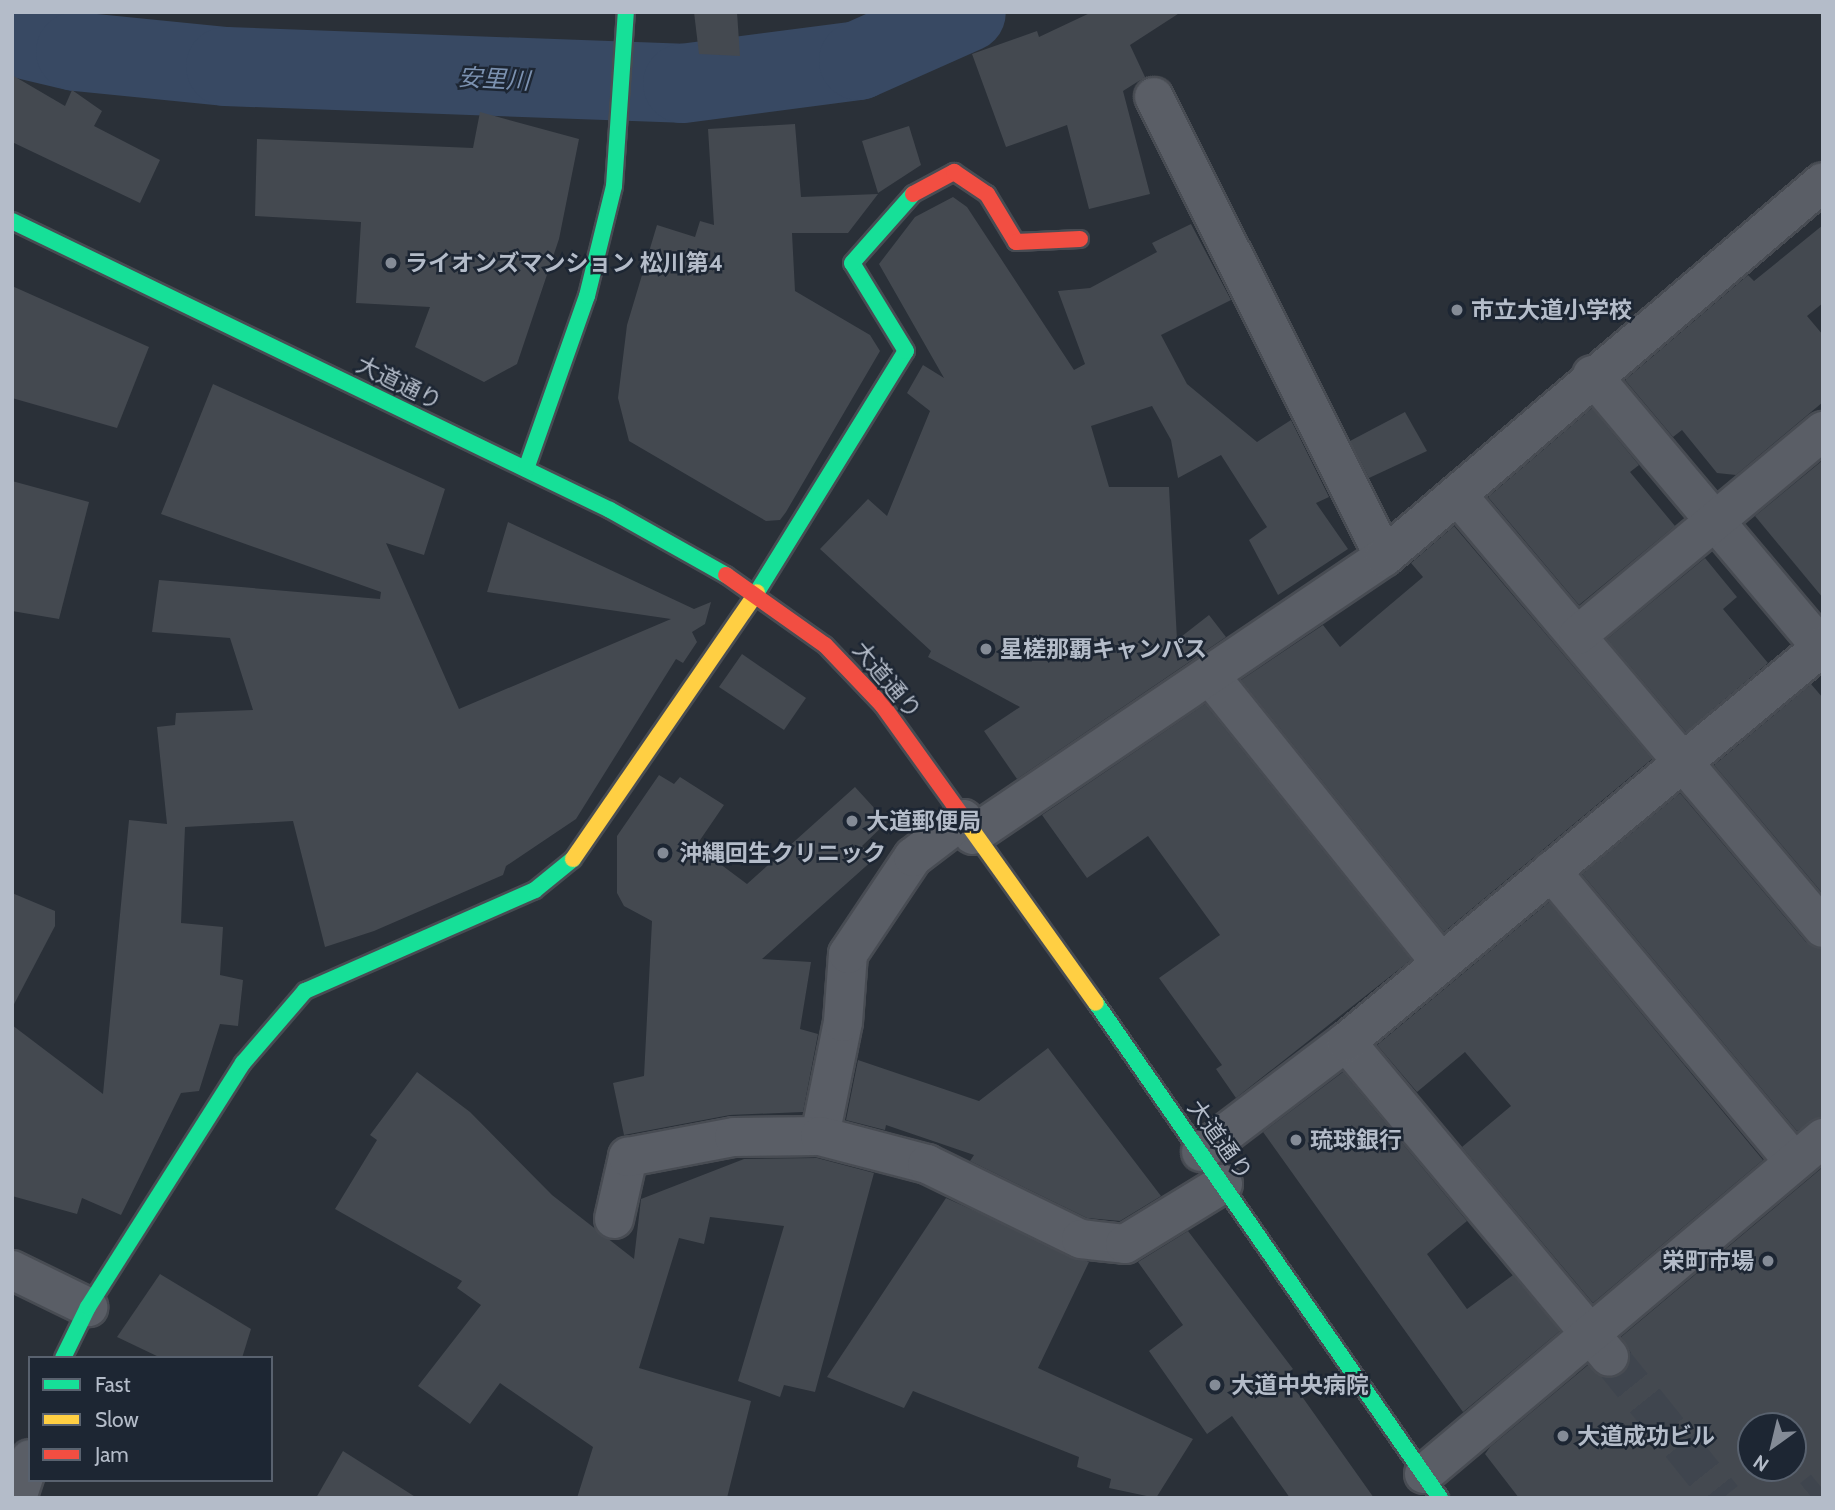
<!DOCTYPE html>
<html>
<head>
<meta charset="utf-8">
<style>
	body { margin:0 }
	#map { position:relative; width:1835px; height:1510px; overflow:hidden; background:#2a3038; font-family:Cabin,"Noto Sans JP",sans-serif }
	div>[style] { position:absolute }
	.river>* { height:79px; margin:-39.5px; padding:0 39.5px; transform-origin:39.5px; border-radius:39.5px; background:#384963 }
	.building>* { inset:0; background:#444950 }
	.street-tunnel>* { height:38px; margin-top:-19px; transform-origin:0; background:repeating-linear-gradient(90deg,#3f454e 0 38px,transparent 0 57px) }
	.roads { filter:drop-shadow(2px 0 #484c53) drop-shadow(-2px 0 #484c53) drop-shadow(0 2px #484c53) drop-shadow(0 -2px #484c53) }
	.street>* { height:38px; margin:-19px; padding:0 19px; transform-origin:19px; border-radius:19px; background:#5a5e66 }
	.fast>* { height:16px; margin:-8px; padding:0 8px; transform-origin:8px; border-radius:8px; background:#16e098 }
	.slow>* { height:16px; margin:-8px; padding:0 8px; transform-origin:8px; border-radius:8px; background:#ffcf43 }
	.jam>* { height:16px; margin:-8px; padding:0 8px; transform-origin:8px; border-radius:8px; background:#f24e42 }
	.dots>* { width:19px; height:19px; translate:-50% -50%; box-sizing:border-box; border:4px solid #1d2633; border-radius:50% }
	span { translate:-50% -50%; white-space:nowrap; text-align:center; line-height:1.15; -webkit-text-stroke:5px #1d2633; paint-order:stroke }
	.poi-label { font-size:23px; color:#b4bcc9; font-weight:700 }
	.left { translate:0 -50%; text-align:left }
	.right { translate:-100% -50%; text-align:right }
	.street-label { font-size:23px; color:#b4bcc9 }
	.water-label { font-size:24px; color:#7c92b1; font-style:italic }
	.frame { position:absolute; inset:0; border:14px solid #b4bcc9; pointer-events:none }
	.legend { position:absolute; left:28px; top:1356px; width:245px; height:126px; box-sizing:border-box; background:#1d2633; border:2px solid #59626f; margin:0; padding:9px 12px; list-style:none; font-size:21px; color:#b4bcc9 }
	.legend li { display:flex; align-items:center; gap:14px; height:35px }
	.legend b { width:35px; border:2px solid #59626f }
	.north { position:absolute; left:1737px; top:1412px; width:70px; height:70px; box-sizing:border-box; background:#1d2633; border:2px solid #59626f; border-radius:50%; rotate:214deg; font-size:19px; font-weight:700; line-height:28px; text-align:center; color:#b4bcc9 }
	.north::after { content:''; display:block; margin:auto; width:24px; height:32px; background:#848b96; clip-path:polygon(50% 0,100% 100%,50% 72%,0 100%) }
</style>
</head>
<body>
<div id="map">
	<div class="river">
		<div style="left:12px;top:36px;width:65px;rotate:13.4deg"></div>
		<div style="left:75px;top:51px;width:151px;rotate:5.7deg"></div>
		<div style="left:225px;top:66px;width:457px;rotate:2.1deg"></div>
		<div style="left:682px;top:83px;width:177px;rotate:-7.4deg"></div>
		<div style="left:858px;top:60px;width:118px;rotate:-24deg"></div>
	</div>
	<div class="building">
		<div style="clip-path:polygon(694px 12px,737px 12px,740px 56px,699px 54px)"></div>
		<div style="clip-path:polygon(1092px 12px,1181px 12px,1130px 45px,1145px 77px,1123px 91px,1150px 194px,1089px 209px,1067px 125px,1006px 147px,972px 54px,1037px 31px,1039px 37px)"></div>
		<div style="clip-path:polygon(12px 75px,65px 106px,72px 90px,102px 111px,94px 126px,160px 160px,140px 203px,12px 142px)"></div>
		<div style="clip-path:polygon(480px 112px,579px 139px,559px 239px,517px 364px,484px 382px,415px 347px,430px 307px,356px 303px,361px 222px,255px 216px,257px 139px,473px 148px)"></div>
		<div style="clip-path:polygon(795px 124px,801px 197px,878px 194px,848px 233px,792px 233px,795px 291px,870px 335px,880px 351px,786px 512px,780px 520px,766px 521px,629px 441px,618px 398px,627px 325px,657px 225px,695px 237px,700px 221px,714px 225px,708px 129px)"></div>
		<div style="clip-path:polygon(909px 126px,921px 165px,878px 193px,862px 141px)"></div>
		<div style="clip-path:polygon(953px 197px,967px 207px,1074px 370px,1085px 364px,1058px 291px,1090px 288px,1157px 252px,1152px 243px,1191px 224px,1231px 300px,1161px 335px,1187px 384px,1257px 442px,1291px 420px,1329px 497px,1316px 503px,1348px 549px,1278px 595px,1249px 540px,1267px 527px,1221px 455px,1178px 478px,1171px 440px,1152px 406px,1091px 426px,1109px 487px,1169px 487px,1177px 640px,1209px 615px,1226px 637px,1017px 779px,984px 731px,1020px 707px,928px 657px,931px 651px,820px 549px,868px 499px,887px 516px,930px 411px,907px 393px,923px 365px,944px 378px,879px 264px,915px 217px)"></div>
		<div style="clip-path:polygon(1823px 225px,1823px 303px,1807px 316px,1823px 335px,1823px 402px,1736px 475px,1717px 473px,1682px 430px,1673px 437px,1625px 380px,1748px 275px,1754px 281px)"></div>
		<div style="clip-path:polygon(12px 286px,149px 347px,117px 428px,12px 398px)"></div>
		<div style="clip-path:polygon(213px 384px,445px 489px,424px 555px,386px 543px,459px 709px,671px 619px,487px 592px,508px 522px,694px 609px,711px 602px,705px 624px,692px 632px,697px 642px,683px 663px,676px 659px,576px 819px,506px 866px,503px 875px,374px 931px,325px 947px,293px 821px,185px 827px,181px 923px,223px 927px,220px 975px,243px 980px,238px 1026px,220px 1024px,199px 1091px,181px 1093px,121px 1215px,82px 1198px,77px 1214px,12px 1196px,12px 1025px,103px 1094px,129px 820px,167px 824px,157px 727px,175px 725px,176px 713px,253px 710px,230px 638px,152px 632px,159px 580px,380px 599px,381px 592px,161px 514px)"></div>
		<div style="clip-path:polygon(1592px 408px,1639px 465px,1630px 472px,1675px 526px,1579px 605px,1488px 497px)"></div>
		<div style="clip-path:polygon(1405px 412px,1427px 451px,1369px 478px,1350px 441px)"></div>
		<div style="clip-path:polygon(1823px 460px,1823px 598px,1755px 516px)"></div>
		<div style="clip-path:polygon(12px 481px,89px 502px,59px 619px,12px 611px)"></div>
		<div style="clip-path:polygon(1454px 526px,1652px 759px,1444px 932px,1241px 680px,1323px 625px,1340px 647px,1423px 577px,1411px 563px)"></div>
		<div style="clip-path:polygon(1705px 558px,1737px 597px,1723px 609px,1768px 663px,1686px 732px,1607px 639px)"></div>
		<div style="clip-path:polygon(742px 654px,806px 698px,784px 730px,719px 687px)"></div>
		<div style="clip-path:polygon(1811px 684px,1823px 698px,1823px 894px,1714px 765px)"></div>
		<div style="clip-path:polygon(1205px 704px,1411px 960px,1236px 1098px,1216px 1069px,1222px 1065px,1159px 978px,1220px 935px,1148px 836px,1087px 878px,1042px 815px)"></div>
		<div style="clip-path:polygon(659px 775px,674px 784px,680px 777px,724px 805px,696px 846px,747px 884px,855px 787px,887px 822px,862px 846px,874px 859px,762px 959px,811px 962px,800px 1029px,818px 1034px,803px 1112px,730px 1115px,624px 1135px,613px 1083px,644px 1076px,652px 921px,624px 906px,617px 893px,617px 836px)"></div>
		<div style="clip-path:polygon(1680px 793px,1806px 942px,1823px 949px,1823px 1117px,1797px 1131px,1582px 874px)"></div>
		<div style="clip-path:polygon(12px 893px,55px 911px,55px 926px,12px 1008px)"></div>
		<div style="clip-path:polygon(1549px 902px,1763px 1160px,1593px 1303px,1462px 1147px,1511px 1106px,1465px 1052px,1417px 1092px,1377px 1045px)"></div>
		<div style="clip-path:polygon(1048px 1048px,1161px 1196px,1120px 1221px,1087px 1218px,970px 1161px,974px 1155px,886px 1125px,885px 1130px,846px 1120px,858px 1060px,979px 1101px)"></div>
		<div style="clip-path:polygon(417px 1072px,470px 1112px,552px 1195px,634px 1259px,641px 1199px,744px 1159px,817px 1158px,874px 1173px,815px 1392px,784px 1385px,780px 1397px,738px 1381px,784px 1226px,710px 1217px,704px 1244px,679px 1238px,639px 1368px,751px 1401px,727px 1498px,577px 1498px,593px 1447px,500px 1383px,470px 1424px,418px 1386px,481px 1305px,457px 1288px,462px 1281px,335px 1209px,377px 1140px,370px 1135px)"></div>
		<div style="clip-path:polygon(1343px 1072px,1467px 1221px,1427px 1254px,1467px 1309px,1513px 1275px,1560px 1331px,1463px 1412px,1263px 1132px)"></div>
		<div style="clip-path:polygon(evenodd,1823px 1167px,1823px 1498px,1519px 1498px,1485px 1454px,1490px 1447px,1588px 1365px,1602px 1377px,1624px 1372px,1631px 1353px,1621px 1337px,1823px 1167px,1751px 1426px,1793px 1426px,1793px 1468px,1751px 1468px,1751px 1426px)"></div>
		<div style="clip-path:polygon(946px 1198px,1089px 1262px,1038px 1368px,1193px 1439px,1156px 1498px,1109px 1488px,1111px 1479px,1077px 1467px,1079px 1457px,913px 1391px,904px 1408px,827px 1377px)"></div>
		<div style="clip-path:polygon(1188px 1231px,1293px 1369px,1286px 1374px,1374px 1498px,1290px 1498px,1232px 1416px,1207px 1434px,1149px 1351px,1183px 1325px,1138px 1262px)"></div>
		<div style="clip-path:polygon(160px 1274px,251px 1329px,242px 1358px,161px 1358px,117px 1337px)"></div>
		<div style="clip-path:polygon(343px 1451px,417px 1498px,316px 1498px)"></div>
	</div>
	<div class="street-tunnel">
		<div style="left:1609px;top:1356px;width:182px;rotate:51.2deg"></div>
		<div style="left:1812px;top:1498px;width:14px;rotate:-39deg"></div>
	</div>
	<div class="roads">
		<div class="street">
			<div style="left:1154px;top:97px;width:514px;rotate:63.43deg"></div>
			<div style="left:1592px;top:375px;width:358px;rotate:49.9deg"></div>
			<div style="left:1459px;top:497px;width:564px;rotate:49.82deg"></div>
			<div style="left:1578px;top:635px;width:319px;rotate:-39.8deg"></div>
			<div style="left:1211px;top:677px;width:367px;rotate:51.2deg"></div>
			<div style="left:973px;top:835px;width:496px;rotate:-34.1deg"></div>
			<div style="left:1384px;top:557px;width:577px;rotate:-40.5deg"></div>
			<div style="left:1551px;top:871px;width:379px;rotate:50.1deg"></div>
			<div style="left:1346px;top:1042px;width:410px;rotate:50.1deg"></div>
			<div style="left:820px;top:1136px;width:116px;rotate:-78.6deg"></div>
			<div style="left:843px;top:1022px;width:68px;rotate:-85.8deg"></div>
			<div style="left:848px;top:954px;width:117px;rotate:-56.2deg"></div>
			<div style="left:913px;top:857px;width:63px;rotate:-37.2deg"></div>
			<div style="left:1201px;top:1152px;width:182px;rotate:-37.2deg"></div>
			<div style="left:1346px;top:1042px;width:620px;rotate:-39.7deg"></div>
			<div style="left:614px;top:1219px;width:64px;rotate:-77.3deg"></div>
			<div style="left:628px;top:1157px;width:108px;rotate:-10.7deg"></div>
			<div style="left:734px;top:1137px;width:86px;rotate:-0.7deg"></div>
			<div style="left:820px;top:1136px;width:111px;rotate:14.7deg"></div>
			<div style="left:927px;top:1164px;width:171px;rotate:26deg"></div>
			<div style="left:1081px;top:1239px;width:44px;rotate:6.5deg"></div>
			<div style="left:1125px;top:1244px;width:115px;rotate:-31.5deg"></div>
			<div style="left:12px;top:1270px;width:85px;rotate:26deg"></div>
			<div style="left:1424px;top:1474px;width:522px;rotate:-40.1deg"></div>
			<div style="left:17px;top:1498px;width:41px;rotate:-71.6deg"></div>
		</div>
		<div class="fast">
			<div style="left:12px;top:221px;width:664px;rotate:25.79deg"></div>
			<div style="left:610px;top:510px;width:133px;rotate:29.3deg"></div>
			<div style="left:526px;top:469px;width:183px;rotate:-70.6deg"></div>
			<div style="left:587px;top:296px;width:113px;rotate:-76.2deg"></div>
			<div style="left:614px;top:186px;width:174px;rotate:-86.1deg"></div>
			<div style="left:757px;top:592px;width:283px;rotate:-58.3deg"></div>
			<div style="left:906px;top:351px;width:103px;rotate:-121.5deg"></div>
			<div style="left:852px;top:263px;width:92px;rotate:-48.5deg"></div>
			<div style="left:1096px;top:1003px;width:603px;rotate:55.2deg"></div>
			<div style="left:63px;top:1358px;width:57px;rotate:-63.9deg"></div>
			<div style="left:88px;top:1307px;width:289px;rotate:-57.6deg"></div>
			<div style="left:243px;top:1063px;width:95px;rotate:-49.3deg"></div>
			<div style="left:305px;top:991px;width:251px;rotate:-23.7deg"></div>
			<div style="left:535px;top:890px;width:49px;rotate:-39.2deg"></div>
		</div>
		<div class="slow">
			<div style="left:967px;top:823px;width:221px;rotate:54.4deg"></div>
			<div style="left:573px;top:859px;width:324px;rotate:-55.4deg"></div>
		</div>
		<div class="jam">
			<div style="left:913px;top:194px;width:47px;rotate:-28.2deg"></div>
			<div style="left:954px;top:172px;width:40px;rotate:34deg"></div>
			<div style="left:987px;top:194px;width:56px;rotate:58.9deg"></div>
			<div style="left:1016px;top:242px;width:64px;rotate:-2.7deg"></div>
			<div style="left:726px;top:575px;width:121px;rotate:35.3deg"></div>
			<div style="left:825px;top:645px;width:84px;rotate:46.4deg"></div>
			<div style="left:883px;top:706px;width:144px;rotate:54.3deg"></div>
		</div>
	</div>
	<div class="dots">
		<div style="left:391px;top:263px;background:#848b96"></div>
		<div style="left:1457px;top:310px;background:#848b96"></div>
		<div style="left:986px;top:649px;background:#848b96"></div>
		<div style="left:852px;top:821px;background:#848b96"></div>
		<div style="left:663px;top:853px;background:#848b96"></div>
		<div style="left:1296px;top:1140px;background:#848b96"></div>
		<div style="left:1768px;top:1261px;background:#848b96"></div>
		<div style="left:1215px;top:1385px;background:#848b96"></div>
		<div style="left:1563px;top:1436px;background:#848b96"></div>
	</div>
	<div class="poi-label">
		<span class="left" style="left:405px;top:263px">ライオンズマンション 松川第4</span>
		<span class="left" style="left:1471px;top:310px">市立大道小学校</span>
		<span class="left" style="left:1000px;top:649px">星槎那覇キャンパス</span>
		<span class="left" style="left:866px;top:821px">大道郵便局</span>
		<span class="left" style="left:679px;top:853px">沖縄回生クリニック</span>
		<span class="left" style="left:1310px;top:1140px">琉球銀行</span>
		<span class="right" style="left:1754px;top:1261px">栄町市場</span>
		<span class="left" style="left:1231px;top:1385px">大道中央病院</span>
		<span class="left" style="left:1577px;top:1436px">大道成功ビル</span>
	</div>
	<div class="street-label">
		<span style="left:399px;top:383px;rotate:26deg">大道通り</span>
		<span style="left:887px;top:680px;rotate:50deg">大道通り</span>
		<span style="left:1220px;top:1140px;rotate:54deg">大道通り</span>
	</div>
	<div class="water-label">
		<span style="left:494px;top:79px;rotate:3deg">安里川</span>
	</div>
	<div class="frame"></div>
	<ul class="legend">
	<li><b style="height:9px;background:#16e098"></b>Fast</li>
	<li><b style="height:9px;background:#ffcf43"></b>Slow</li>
	<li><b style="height:9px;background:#f24e42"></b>Jam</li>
	</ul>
	<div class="north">N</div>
</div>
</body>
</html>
